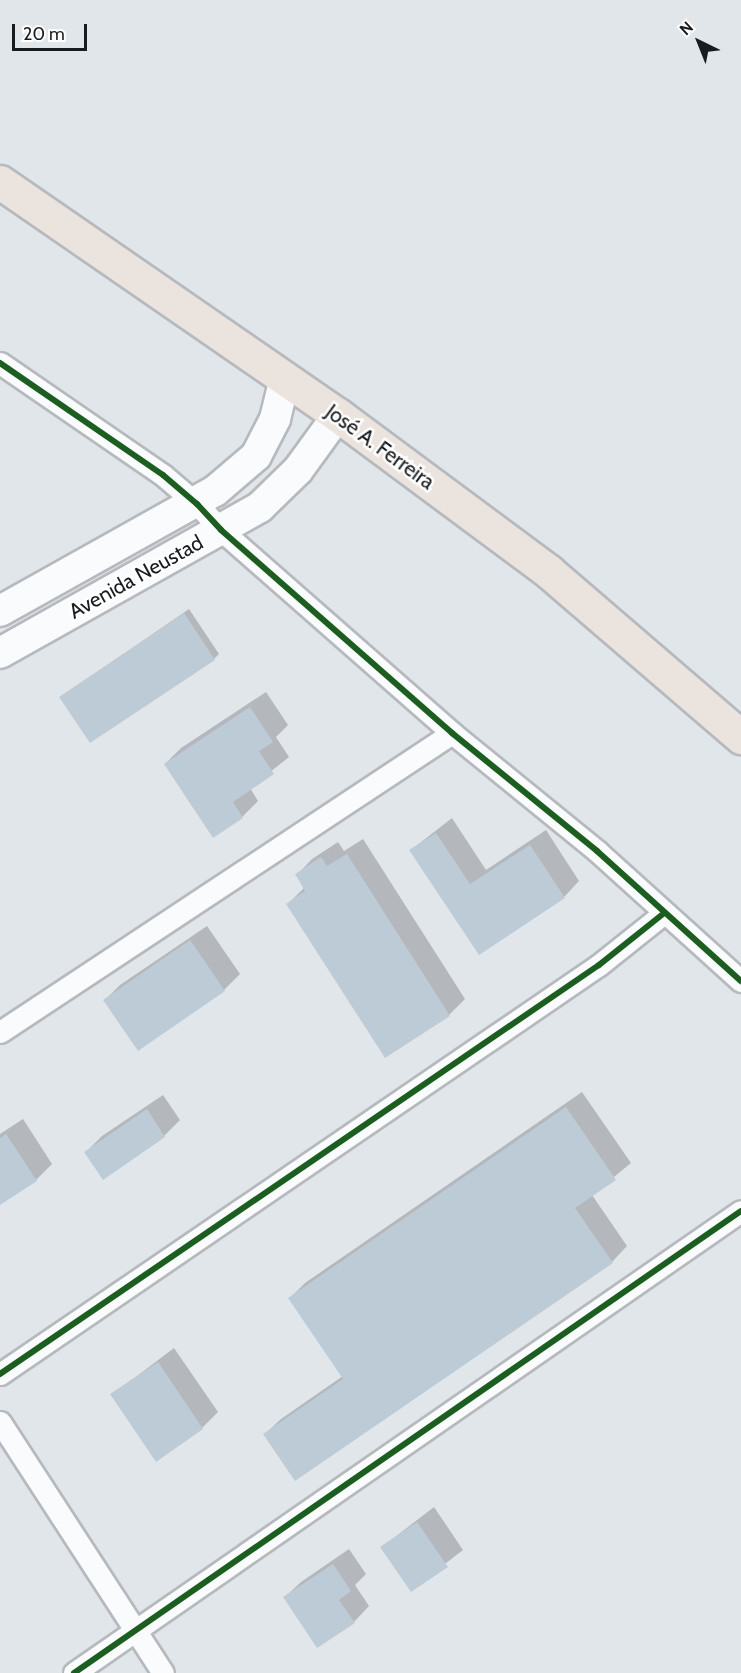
<!DOCTYPE html>
<html>
<head>
<meta charset="utf-8">
<style>
	body { margin:0 }
	#map { position:relative; width:741px; height:1673px; overflow:hidden; background:#e1e6eb; font-family:Cabin,sans-serif }
	div>[style] { position:absolute }
	.shadow>* { inset:0; background:#0003 }
	.building>* { inset:0; background:#bdcbd6 }
	.roads { filter:drop-shadow(2px 0 #b6b9bd) drop-shadow(-2px 0 #b6b9bd) drop-shadow(0 2px #b6b9bd) drop-shadow(0 -2px #b6b9bd) }
	.street>* { height:21px; margin:-10.5px; padding:0 10.5px; transform-origin:10.5px; border-radius:10.5px; background:#fafbfc }
	.secondary>* { height:30px; margin:-15px; padding:0 15px; transform-origin:15px; border-radius:15px; background:#fafbfc }
	.highway>* { height:33px; margin:-16.5px; padding:0 16.5px; transform-origin:16.5px; border-radius:16.5px; background:#ebe3dd }
	.cycleway>* { height:6px; margin:-3px; padding:0 3px; transform-origin:3px; border-radius:3px; background:#1b5e20 }
	span { translate:-50% -50%; white-space:nowrap; text-align:center; line-height:1.15; -webkit-text-stroke:5px #fff; paint-order:stroke }
	.street-label { font-size:21px; color:#181c1f }
	.north { position:absolute; left:669px; top:12px; width:60px; height:60px; -webkit-text-stroke:4px #fff; paint-order:stroke; rotate:317deg; font-size:16px; font-weight:700; line-height:24px; text-align:center; color:#181c1f }
	.north::after { content:''; display:block; margin:auto; width:21px; height:27px; background:#181c1f; clip-path:polygon(50% 0,100% 100%,50% 72%,0 100%) }
	.scale { position:absolute; left:12px; top:24px; width:75px; height:27px; box-sizing:border-box; border:3px solid #181c1f; border-top:0; padding-left:8px; font-size:18px; line-height:21px; white-space:nowrap; color:#181c1f; -webkit-text-stroke:4px #fff; paint-order:stroke }
</style>
</head>
<body>
<div id="map">
	<div class="shadow">
		<div style="clip-path:polygon(189px 609px,219px 654px,214px 659px,61px 697px)"></div>
		<div style="clip-path:polygon(266px 692px,288px 725px,276px 737px,289px 757px,250px 788px,258px 801px,242px 817px,165px 764px,181px 748px)"></div>
		<div style="clip-path:polygon(452px 818px,486px 870px,546px 830px,579px 881px,564px 897px,479px 953px,411px 850px)"></div>
		<div style="clip-path:polygon(363px 839px,465px 999px,449px 1015px,385px 1056px,288px 904px,305px 887px,297px 875px,312px 859px,338px 842px,344px 851px)"></div>
		<div style="clip-path:polygon(207px 926px,240px 974px,224px 990px,138px 1049px,105px 1000px,120px 985px)"></div>
		<div style="clip-path:polygon(582px 1092px,631px 1163px,592px 1195px,627px 1246px,612px 1262px,265px 1434px,281px 1419px,343px 1376px,290px 1298px,305px 1283px)"></div>
		<div style="clip-path:polygon(163px 1095px,180px 1120px,164px 1136px,103px 1178px,86px 1152px,102px 1136px)"></div>
		<div style="clip-path:polygon(23px 1119px,52px 1164px,36px 1180px,0 1204px,0 1134px)"></div>
		<div style="clip-path:polygon(174px 1348px,218px 1412px,202px 1428px,112px 1395px)"></div>
		<div style="clip-path:polygon(434px 1507px,463px 1550px,411px 1590px,382px 1547px)"></div>
		<div style="clip-path:polygon(349px 1549px,366px 1574px,355px 1585px,369px 1606px,354px 1622px,285px 1597px,301px 1582px)"></div>
	</div>
	<div class="building">
		<div style="clip-path:polygon(184px 613px,215px 660px,90px 743px,59px 697px)"></div>
		<div style="clip-path:polygon(250px 707px,273px 742px,259px 751px,274px 774px,233px 802px,243px 818px,213px 838px,164px 764px)"></div>
		<div style="clip-path:polygon(436px 833px,470px 884px,530px 845px,565px 898px,479px 955px,409px 850px)"></div>
		<div style="clip-path:polygon(347px 854px,450px 1016px,385px 1058px,286px 904px,305px 891px,295px 874px,321px 857px,327px 866px)"></div>
		<div style="clip-path:polygon(190px 940px,225px 991px,138px 1051px,103px 1000px)"></div>
		<div style="clip-path:polygon(566px 1107px,616px 1180px,575px 1208px,613px 1263px,295px 1481px,263px 1434px,343px 1379px,288px 1298px)"></div>
		<div style="clip-path:polygon(147px 1109px,165px 1137px,103px 1180px,84px 1152px)"></div>
		<div style="clip-path:polygon(6px 1134px,37px 1181px,0 1205px,0 1138px)"></div>
		<div style="clip-path:polygon(158px 1362px,203px 1429px,156px 1462px,110px 1394px)"></div>
		<div style="clip-path:polygon(417px 1522px,448px 1567px,411px 1592px,380px 1547px)"></div>
		<div style="clip-path:polygon(333px 1564px,351px 1591px,339px 1600px,355px 1623px,317px 1648px,283px 1597px)"></div>
	</div>
	<div class="roads">
		<div class="street">
			<div style="left:0;top:363px;width:198px;rotate:34.5deg"></div>
			<div style="left:163px;top:475px;width:45px;rotate:40.5deg"></div>
			<div style="left:197px;top:504px;width:35px;rotate:47deg"></div>
			<div style="left:221px;top:530px;width:308px;rotate:41.3deg"></div>
			<div style="left:452px;top:733px;width:187px;rotate:39.1deg"></div>
			<div style="left:597px;top:851px;width:194px;rotate:42.1deg"></div>
			<div style="left:0;top:1032px;width:542px;rotate:-33.48deg"></div>
			<div style="left:0;top:1374px;width:725px;rotate:-34.33deg"></div>
			<div style="left:599px;top:965px;width:82px;rotate:-38.6deg"></div>
			<div style="left:0;top:1422px;width:299px;rotate:57deg"></div>
			<div style="left:74px;top:1673px;width:811px;rotate:-34.71deg"></div>
		</div>
		<div class="secondary">
			<div style="left:0;top:611px;width:246px;rotate:-29.2deg"></div>
			<div style="left:215px;top:491px;width:54px;rotate:-40.5deg"></div>
			<div style="left:256px;top:456px;width:42px;rotate:-62.8deg"></div>
			<div style="left:275px;top:419px;width:42px;rotate:-76.3deg"></div>
			<div style="left:0;top:653px;width:298px;rotate:-29.3deg"></div>
			<div style="left:260px;top:507px;width:53px;rotate:-44.2deg"></div>
			<div style="left:298px;top:470px;width:68px;rotate:-54deg"></div>
		</div>
		<div class="highway">
			<div style="left:0;top:182px;width:411px;rotate:34.6deg"></div>
			<div style="left:338px;top:415px;width:262px;rotate:36.6deg"></div>
			<div style="left:548px;top:571px;width:255px;rotate:40.7deg"></div>
		</div>
	</div>
	<div class="cycleway">
		<div style="left:0;top:363px;width:198px;rotate:34.5deg"></div>
		<div style="left:163px;top:475px;width:45px;rotate:40.5deg"></div>
		<div style="left:197px;top:504px;width:35px;rotate:47deg"></div>
		<div style="left:221px;top:530px;width:308px;rotate:41.3deg"></div>
		<div style="left:452px;top:733px;width:187px;rotate:39.1deg"></div>
		<div style="left:597px;top:851px;width:194px;rotate:42.1deg"></div>
		<div style="left:0;top:1374px;width:725px;rotate:-34.33deg"></div>
		<div style="left:599px;top:965px;width:82px;rotate:-38.6deg"></div>
		<div style="left:74px;top:1673px;width:811px;rotate:-34.71deg"></div>
	</div>
	<div class="street-label">
		<span style="left:380px;top:447px;rotate:36deg">José A. Ferreira</span>
		<span style="left:136px;top:577px;rotate:-29deg">Avenida Neustad</span>
	</div>
	<div class="north">N</div>
	<div class="scale">20 m</div>
</div>
</body>
</html>
